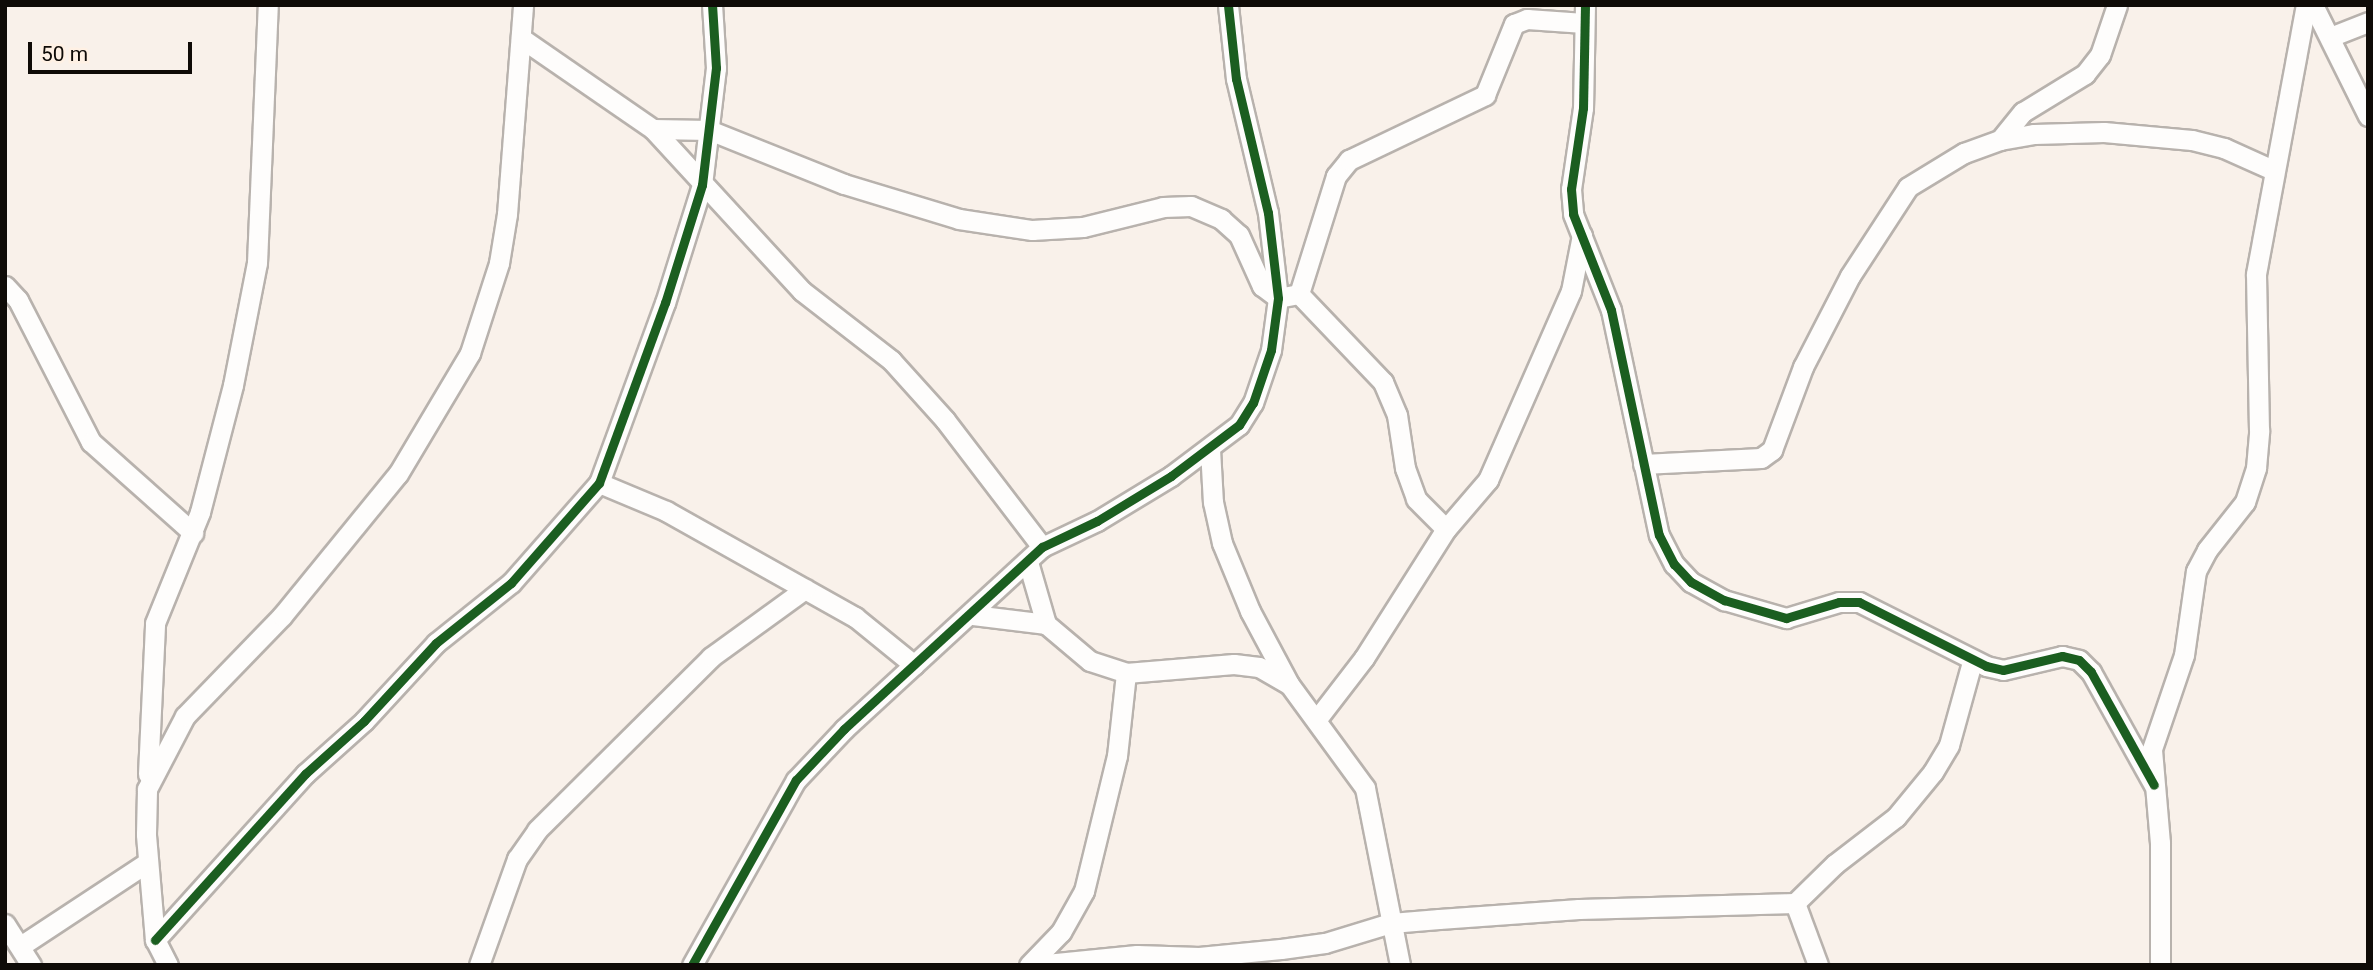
<!DOCTYPE html>
<html>
<head>
<meta charset="utf-8">
<style>
	body { margin:0 }
	#map { position:relative; width:2373px; height:970px; overflow:hidden; background:#f9f1ea; font-family:Roboto,sans-serif }
	div>[style] { position:absolute }
	.roads { filter:drop-shadow(2px 0 #b8b2ad) drop-shadow(-2px 0 #b8b2ad) drop-shadow(0 2px #b8b2ad) drop-shadow(0 -2px #b8b2ad) }
	.street>* { height:19px; margin:-9.5px; padding:0 9.5px; transform-origin:9.5px; border-radius:9.5px; background:#fefdfc }
	.cycleway>* { height:9px; margin:-4.5px; padding:0 4.5px; transform-origin:4.5px; border-radius:4.5px; background:#1b5e20 }
	span { translate:-50% -50%; white-space:nowrap; text-align:center; line-height:1.15; -webkit-text-stroke:5px #fff1e4; paint-order:stroke }
	.frame { position:absolute; inset:0; border:7px solid #0f0b07; pointer-events:none }
	.scale { position:absolute; left:28px; top:42px; width:164px; height:32px; box-sizing:border-box; border:4px solid #0f0b07; border-top:0; padding-left:9px; font-size:21px; line-height:24px; white-space:nowrap; color:#0f0b07; -webkit-text-stroke:5px #fff1e4; paint-order:stroke }
</style>
</head>
<body>
<div id="map">
	<div class="roads">
		<div class="street">
			<div style="left:1585px;top:5px;width:103px;rotate:91.1deg"></div>
			<div style="left:1583px;top:108px;width:82px;rotate:98.4deg"></div>
			<div style="left:1571px;top:189px;width:25px;rotate:85deg"></div>
			<div style="left:1573px;top:214px;width:103px;rotate:68.4deg"></div>
			<div style="left:1611px;top:310px;width:230px;rotate:78deg"></div>
			<div style="left:1659px;top:535px;width:33px;rotate:63deg"></div>
			<div style="left:1674px;top:564px;width:25px;rotate:47deg"></div>
			<div style="left:1691px;top:582px;width:38px;rotate:29deg"></div>
			<div style="left:1724px;top:600px;width:65px;rotate:16.2deg"></div>
			<div style="left:1786px;top:618px;width:55px;rotate:-16.8deg"></div>
			<div style="left:1839px;top:602px;width:20px"></div>
			<div style="left:1859px;top:602px;width:142px;rotate:26.7deg"></div>
			<div style="left:1986px;top:666px;width:17px;rotate:13deg"></div>
			<div style="left:2003px;top:670px;width:61px;rotate:-13.3deg"></div>
			<div style="left:2062px;top:656px;width:17px;rotate:13deg"></div>
			<div style="left:2079px;top:660px;width:17px;rotate:45deg"></div>
			<div style="left:2091px;top:672px;width:129px;rotate:60.9deg"></div>
			<div style="left:2313px;top:5px;width:124px;rotate:63.6deg"></div>
			<div style="left:2330px;top:37px;width:41px;rotate:-21.5deg"></div>
			<div style="left:521px;top:38px;width:160px;rotate:34.6deg"></div>
			<div style="left:653px;top:129px;width:220px;rotate:47.4deg"></div>
			<div style="left:802px;top:291px;width:113px;rotate:37.8deg"></div>
			<div style="left:891px;top:360px;width:81px;rotate:48deg"></div>
			<div style="left:945px;top:420px;width:160px;rotate:52.6deg"></div>
			<div style="left:653px;top:129px;width:56px;rotate:1deg"></div>
			<div style="left:709px;top:130px;width:145px;rotate:21.8deg"></div>
			<div style="left:844px;top:184px;width:120px;rotate:16.9deg"></div>
			<div style="left:959px;top:219px;width:74px;rotate:8.6deg"></div>
			<div style="left:1032px;top:230px;width:51px;rotate:-3.4deg"></div>
			<div style="left:1083px;top:227px;width:82px;rotate:-14deg"></div>
			<div style="left:1163px;top:207px;width:28px;rotate:-2deg"></div>
			<div style="left:1191px;top:206px;width:33px;rotate:23deg"></div>
			<div style="left:1221px;top:219px;width:24px;rotate:42deg"></div>
			<div style="left:1239px;top:235px;width:56px;rotate:65.7deg"></div>
			<div style="left:1262px;top:286px;width:20px;rotate:37deg"></div>
			<div style="left:1278px;top:298px;width:21px;rotate:-11deg"></div>
			<div style="left:2000px;top:140px;width:36px;rotate:-51deg"></div>
			<div style="left:2023px;top:112px;width:73px;rotate:-31.5deg"></div>
			<div style="left:2085px;top:74px;width:24px;rotate:-52deg"></div>
			<div style="left:2100px;top:55px;width:53px;rotate:-71.2deg"></div>
			<div style="left:5px;top:286px;width:19px;rotate:47deg"></div>
			<div style="left:18px;top:300px;width:160px;rotate:62.8deg"></div>
			<div style="left:91px;top:442px;width:137px;rotate:41.7deg"></div>
			<div style="left:1299px;top:294px;width:124px;rotate:-72.6deg"></div>
			<div style="left:1336px;top:176px;width:21px;rotate:-51deg"></div>
			<div style="left:1349px;top:160px;width:151px;rotate:-25.5deg"></div>
			<div style="left:1485px;top:95px;width:77px;rotate:-67.8deg"></div>
			<div style="left:1514px;top:24px;width:14px;rotate:-21deg"></div>
			<div style="left:1527px;top:19px;width:57px;rotate:4deg"></div>
			<div style="left:1299px;top:294px;width:122px;rotate:46.3deg"></div>
			<div style="left:1383px;top:382px;width:36px;rotate:67deg"></div>
			<div style="left:1397px;top:415px;width:54px;rotate:81.4deg"></div>
			<div style="left:1405px;top:468px;width:33px;rotate:70deg"></div>
			<div style="left:1416px;top:499px;width:42px;rotate:45deg"></div>
			<div style="left:1210px;top:449px;width:53px;rotate:86.8deg"></div>
			<div style="left:1213px;top:502px;width:42px;rotate:77.6deg"></div>
			<div style="left:1222px;top:543px;width:74px;rotate:67.6deg"></div>
			<div style="left:1250px;top:611px;width:83px;rotate:61.9deg"></div>
			<div style="left:1289px;top:684px;width:129px;rotate:53.8deg"></div>
			<div style="left:1365px;top:788px;width:180px;rotate:78.8deg"></div>
			<div style="left:1643px;top:464px;width:118px;rotate:-2.9deg"></div>
			<div style="left:1761px;top:458px;width:14px;rotate:-36deg"></div>
			<div style="left:1772px;top:450px;width:89px;rotate:-69.5deg"></div>
			<div style="left:1803px;top:367px;width:102px;rotate:-62.7deg"></div>
			<div style="left:1850px;top:276px;width:106px;rotate:-56.9deg"></div>
			<div style="left:1908px;top:187px;width:66px;rotate:-31.3deg"></div>
			<div style="left:1964px;top:153px;width:38px;rotate:-20deg"></div>
			<div style="left:2000px;top:140px;width:35px;rotate:-10deg"></div>
			<div style="left:2034px;top:134px;width:70px;rotate:-1.6deg"></div>
			<div style="left:2104px;top:132px;width:88px;rotate:5.2deg"></div>
			<div style="left:2192px;top:140px;width:33px;rotate:14deg"></div>
			<div style="left:2224px;top:148px;width:54px;rotate:24.2deg"></div>
			<div style="left:599px;top:483px;width:73px;rotate:22.7deg"></div>
			<div style="left:666px;top:511px;width:217px;rotate:29.3deg"></div>
			<div style="left:855px;top:617px;width:76px;rotate:39.1deg"></div>
			<div style="left:1028px;top:562px;width:65px;rotate:73.8deg"></div>
			<div style="left:973px;top:615px;width:74px;rotate:7deg"></div>
			<div style="left:1046px;top:624px;width:57px;rotate:40.1deg"></div>
			<div style="left:1090px;top:661px;width:38px;rotate:18deg"></div>
			<div style="left:1126px;top:673px;width:108px;rotate:-4.8deg"></div>
			<div style="left:1234px;top:664px;width:25px;rotate:7deg"></div>
			<div style="left:1259px;top:667px;width:34px;rotate:30deg"></div>
			<div style="left:1317px;top:719px;width:77px;rotate:-52.4deg"></div>
			<div style="left:1364px;top:658px;width:153px;rotate:-57.6deg"></div>
			<div style="left:1446px;top:529px;width:65px;rotate:-49.4deg"></div>
			<div style="left:1488px;top:480px;width:206px;rotate:-66.3deg"></div>
			<div style="left:1571px;top:291px;width:57px;rotate:-78.9deg"></div>
			<div style="left:148px;top:774px;width:151px;rotate:-87.3deg"></div>
			<div style="left:155px;top:623px;width:120px;rotate:-67.9deg"></div>
			<div style="left:200px;top:512px;width:131px;rotate:-75.4deg"></div>
			<div style="left:233px;top:385px;width:124px;rotate:-78.9deg"></div>
			<div style="left:257px;top:263px;width:258px;rotate:-87.6deg"></div>
			<div style="left:1795px;top:903px;width:66px;rotate:69.6deg"></div>
			<div style="left:5px;top:924px;width:49px;rotate:57.6deg"></div>
			<div style="left:155px;top:940px;width:224px;rotate:-47.9deg"></div>
			<div style="left:305px;top:774px;width:79px;rotate:-41.9deg"></div>
			<div style="left:364px;top:721px;width:106px;rotate:-47.3deg"></div>
			<div style="left:436px;top:643px;width:96px;rotate:-38.7deg"></div>
			<div style="left:511px;top:583px;width:133px;rotate:-48.7deg"></div>
			<div style="left:599px;top:483px;width:192px;rotate:-69.9deg"></div>
			<div style="left:665px;top:303px;width:124px;rotate:-72.6deg"></div>
			<div style="left:702px;top:185px;width:118px;rotate:-83.2deg"></div>
			<div style="left:716px;top:68px;width:63px;rotate:-93.6deg"></div>
			<div style="left:22px;top:945px;width:151px;rotate:-33.4deg"></div>
			<div style="left:168px;top:965px;width:28px;rotate:-117deg"></div>
			<div style="left:155px;top:940px;width:106px;rotate:-94.9deg"></div>
			<div style="left:146px;top:834px;width:45px;rotate:-88.7deg"></div>
			<div style="left:147px;top:789px;width:82px;rotate:-62.5deg"></div>
			<div style="left:185px;top:716px;width:139px;rotate:-45.9deg"></div>
			<div style="left:282px;top:616px;width:183px;rotate:-50.8deg"></div>
			<div style="left:398px;top:474px;width:141px;rotate:-59.2deg"></div>
			<div style="left:470px;top:353px;width:95px;rotate:-72.1deg"></div>
			<div style="left:499px;top:263px;width:50px;rotate:-80.7deg"></div>
			<div style="left:507px;top:214px;width:210px;rotate:-85.6deg"></div>
			<div style="left:479px;top:965px;width:113px;rotate:-70.3deg"></div>
			<div style="left:517px;top:859px;width:35px;rotate:-55deg"></div>
			<div style="left:537px;top:830px;width:245px;rotate:-44.8deg"></div>
			<div style="left:711px;top:657px;width:116px;rotate:-35.9deg"></div>
			<div style="left:692px;top:965px;width:212px;rotate:-60.7deg"></div>
			<div style="left:796px;top:780px;width:70px;rotate:-46.7deg"></div>
			<div style="left:844px;top:729px;width:269px;rotate:-42.6deg"></div>
			<div style="left:1042px;top:547px;width:61px;rotate:-25.3deg"></div>
			<div style="left:1097px;top:521px;width:87px;rotate:-31.3deg"></div>
			<div style="left:1171px;top:476px;width:85px;rotate:-36.9deg"></div>
			<div style="left:1239px;top:425px;width:26px;rotate:-58deg"></div>
			<div style="left:1253px;top:403px;width:56px;rotate:-71.2deg"></div>
			<div style="left:1271px;top:350px;width:52px;rotate:-82.3deg"></div>
			<div style="left:1278px;top:298px;width:86px;rotate:-96.7deg"></div>
			<div style="left:1268px;top:213px;width:138px;rotate:-103.4deg"></div>
			<div style="left:1236px;top:79px;width:74px;rotate:-96.2deg"></div>
			<div style="left:1029px;top:965px;width:46px;rotate:-45.9deg"></div>
			<div style="left:1061px;top:932px;width:47px;rotate:-60.7deg"></div>
			<div style="left:1084px;top:891px;width:139px;rotate:-76.3deg"></div>
			<div style="left:1117px;top:756px;width:83px;rotate:-83.8deg"></div>
			<div style="left:1036px;top:965px;width:101px;rotate:-5.7deg"></div>
			<div style="left:1137px;top:955px;width:62px;rotate:1.8deg"></div>
			<div style="left:1199px;top:957px;width:82px;rotate:-5.6deg"></div>
			<div style="left:1281px;top:949px;width:44px;rotate:-7.8deg"></div>
			<div style="left:1325px;top:943px;width:69px;rotate:-16.9deg"></div>
			<div style="left:1391px;top:923px;width:48px;rotate:-4.8deg"></div>
			<div style="left:1439px;top:919px;width:140px;rotate:-4.1deg"></div>
			<div style="left:1579px;top:909px;width:216px;rotate:-1.6deg"></div>
			<div style="left:1795px;top:903px;width:56px;rotate:-44.3deg"></div>
			<div style="left:1835px;top:864px;width:77px;rotate:-37.6deg"></div>
			<div style="left:1896px;top:817px;width:58px;rotate:-50.6deg"></div>
			<div style="left:1933px;top:772px;width:31px;rotate:-59deg"></div>
			<div style="left:1949px;top:745px;width:86px;rotate:-74.5deg"></div>
			<div style="left:2160px;top:965px;width:122px;rotate:-90deg"></div>
			<div style="left:2160px;top:843px;width:94px;rotate:-94.9deg"></div>
			<div style="left:2152px;top:749px;width:99px;rotate:-71.2deg"></div>
			<div style="left:2184px;top:655px;width:85px;rotate:-81.9deg"></div>
			<div style="left:2196px;top:571px;width:24px;rotate:-62deg"></div>
			<div style="left:2207px;top:550px;width:61px;rotate:-51.6deg"></div>
			<div style="left:2245px;top:502px;width:36px;rotate:-72deg"></div>
			<div style="left:2256px;top:468px;width:38px;rotate:-85deg"></div>
			<div style="left:2259px;top:430px;width:156px;rotate:-91.1deg"></div>
			<div style="left:2256px;top:274px;width:274px;rotate:-79.5deg"></div>
		</div>
	</div>
	<div class="cycleway">
		<div style="left:1585px;top:5px;width:103px;rotate:91.1deg"></div>
		<div style="left:1583px;top:108px;width:82px;rotate:98.4deg"></div>
		<div style="left:1571px;top:189px;width:25px;rotate:85deg"></div>
		<div style="left:1573px;top:214px;width:103px;rotate:68.4deg"></div>
		<div style="left:1611px;top:310px;width:230px;rotate:78deg"></div>
		<div style="left:1659px;top:535px;width:33px;rotate:63deg"></div>
		<div style="left:1674px;top:564px;width:25px;rotate:47deg"></div>
		<div style="left:1691px;top:582px;width:38px;rotate:29deg"></div>
		<div style="left:1724px;top:600px;width:65px;rotate:16.2deg"></div>
		<div style="left:1786px;top:618px;width:55px;rotate:-16.8deg"></div>
		<div style="left:1839px;top:602px;width:20px"></div>
		<div style="left:1859px;top:602px;width:142px;rotate:26.7deg"></div>
		<div style="left:1986px;top:666px;width:17px;rotate:13deg"></div>
		<div style="left:2003px;top:670px;width:61px;rotate:-13.3deg"></div>
		<div style="left:2062px;top:656px;width:17px;rotate:13deg"></div>
		<div style="left:2079px;top:660px;width:17px;rotate:45deg"></div>
		<div style="left:2091px;top:672px;width:129px;rotate:60.9deg"></div>
		<div style="left:155px;top:940px;width:224px;rotate:-47.9deg"></div>
		<div style="left:305px;top:774px;width:79px;rotate:-41.9deg"></div>
		<div style="left:364px;top:721px;width:106px;rotate:-47.3deg"></div>
		<div style="left:436px;top:643px;width:96px;rotate:-38.7deg"></div>
		<div style="left:511px;top:583px;width:133px;rotate:-48.7deg"></div>
		<div style="left:599px;top:483px;width:192px;rotate:-69.9deg"></div>
		<div style="left:665px;top:303px;width:124px;rotate:-72.6deg"></div>
		<div style="left:702px;top:185px;width:118px;rotate:-83.2deg"></div>
		<div style="left:716px;top:68px;width:63px;rotate:-93.6deg"></div>
		<div style="left:692px;top:965px;width:212px;rotate:-60.7deg"></div>
		<div style="left:796px;top:780px;width:70px;rotate:-46.7deg"></div>
		<div style="left:844px;top:729px;width:269px;rotate:-42.6deg"></div>
		<div style="left:1042px;top:547px;width:61px;rotate:-25.3deg"></div>
		<div style="left:1097px;top:521px;width:87px;rotate:-31.3deg"></div>
		<div style="left:1171px;top:476px;width:85px;rotate:-36.9deg"></div>
		<div style="left:1239px;top:425px;width:26px;rotate:-58deg"></div>
		<div style="left:1253px;top:403px;width:56px;rotate:-71.2deg"></div>
		<div style="left:1271px;top:350px;width:52px;rotate:-82.3deg"></div>
		<div style="left:1278px;top:298px;width:86px;rotate:-96.7deg"></div>
		<div style="left:1268px;top:213px;width:138px;rotate:-103.4deg"></div>
		<div style="left:1236px;top:79px;width:74px;rotate:-96.2deg"></div>
	</div>
	<div class="frame"></div>
	<div class="scale">50 m</div>
</div>
</body>
</html>
